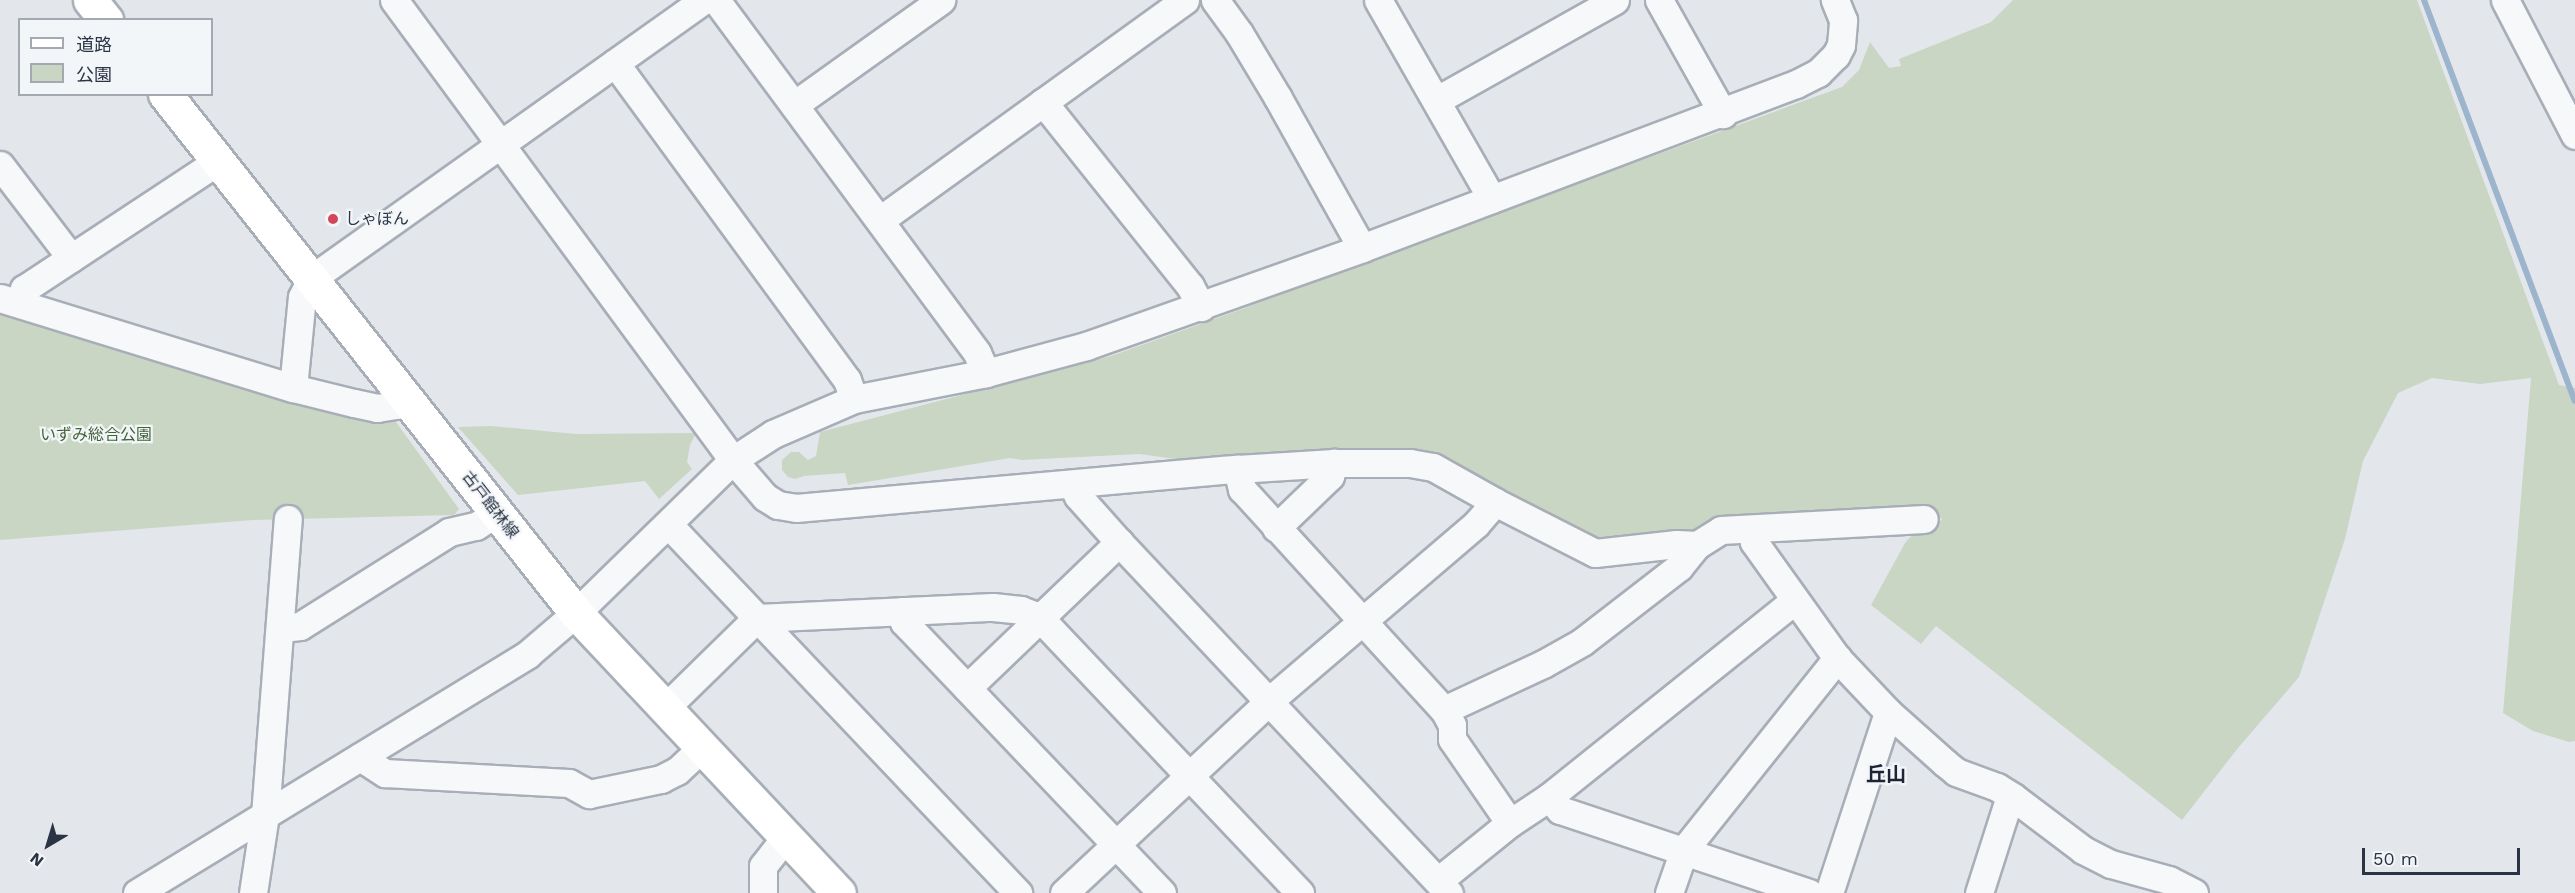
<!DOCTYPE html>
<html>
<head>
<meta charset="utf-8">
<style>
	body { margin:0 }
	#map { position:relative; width:2575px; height:893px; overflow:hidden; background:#e3e7ec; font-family:"Work Sans","Noto Sans JP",sans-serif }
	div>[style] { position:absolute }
	.green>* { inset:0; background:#c9d6c4 }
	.stream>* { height:6px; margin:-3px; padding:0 3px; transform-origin:3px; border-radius:3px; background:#9db4cd }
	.roads { filter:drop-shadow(2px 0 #a8aeb7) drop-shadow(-2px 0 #a8aeb7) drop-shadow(0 2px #a8aeb7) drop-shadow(0 -2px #a8aeb7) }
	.minor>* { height:27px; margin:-13.5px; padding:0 13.5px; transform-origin:13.5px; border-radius:13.5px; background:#f6f8fa }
	.major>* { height:33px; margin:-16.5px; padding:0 16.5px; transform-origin:16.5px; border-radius:16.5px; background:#fff }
	.dots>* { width:16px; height:16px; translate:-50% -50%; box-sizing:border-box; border:3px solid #f3f6f9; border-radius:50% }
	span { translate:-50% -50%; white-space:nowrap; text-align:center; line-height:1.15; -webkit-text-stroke:4.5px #f3f6f9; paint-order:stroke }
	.poi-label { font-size:16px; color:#2a3445 }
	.left { translate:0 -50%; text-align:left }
	.park-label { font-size:16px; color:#3f6237 }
	.street-label { font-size:16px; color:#2a3445 }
	.quarter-label { font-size:20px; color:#1c2536; font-weight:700 }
	.legend { position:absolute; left:18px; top:18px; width:195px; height:78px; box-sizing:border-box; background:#f3f6f9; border:2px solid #a3a8b1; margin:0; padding:8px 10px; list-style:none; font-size:18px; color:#2a3445 }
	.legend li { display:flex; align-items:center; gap:12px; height:30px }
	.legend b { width:30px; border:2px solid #a3a8b1 }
	.north { position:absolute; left:18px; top:815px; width:60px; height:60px; -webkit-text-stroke:4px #f3f6f9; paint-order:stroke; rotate:218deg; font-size:16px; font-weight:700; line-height:24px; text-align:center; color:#2a3445 }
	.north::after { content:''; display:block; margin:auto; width:21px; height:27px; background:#2a3445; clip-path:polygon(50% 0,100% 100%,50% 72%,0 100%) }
	.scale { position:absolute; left:2362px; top:848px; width:158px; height:27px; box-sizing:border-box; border:3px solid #2a3445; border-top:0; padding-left:8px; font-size:18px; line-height:21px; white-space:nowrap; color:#2a3445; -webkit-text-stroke:4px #f3f6f9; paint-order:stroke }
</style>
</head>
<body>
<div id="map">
	<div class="green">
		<div style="clip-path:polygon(2013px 0,2417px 0,2559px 385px,2575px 388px,2575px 741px,2569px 742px,2533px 731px,2503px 713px,2531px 378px,2480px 384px,2432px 378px,2398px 393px,2363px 461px,2345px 539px,2299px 677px,2238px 748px,2182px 820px,1936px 626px,1921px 644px,1871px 605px,1905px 543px,1920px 526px,1932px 530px,1942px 519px,1932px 510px,1913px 505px,1723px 517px,1694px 534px,1604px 544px,1432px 457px,1277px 460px,1076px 469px,1176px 459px,1139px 454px,1022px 460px,1010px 458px,848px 485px,845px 473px,804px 476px,795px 479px,788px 477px,782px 470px,782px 460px,791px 452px,799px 452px,808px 460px,816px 456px,820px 432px,1111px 356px,1245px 308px,1349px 267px,1842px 87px,1859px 70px,1870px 42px,1889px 68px,1901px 66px,1899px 59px,1991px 22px)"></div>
		<div style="clip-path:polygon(0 304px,291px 396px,396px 422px,459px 509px,454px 515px,253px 520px,0 540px)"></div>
		<div style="clip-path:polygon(491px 426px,576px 434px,696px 433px,690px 445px,687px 462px,692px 469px,659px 499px,645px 481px,518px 495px,458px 427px)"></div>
	</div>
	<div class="stream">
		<div style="left:2424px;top:0;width:428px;rotate:69.4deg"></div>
	</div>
	<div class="roads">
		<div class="minor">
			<div style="left:394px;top:0;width:571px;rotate:53.61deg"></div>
			<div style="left:733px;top:460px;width:49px;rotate:49.1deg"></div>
			<div style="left:765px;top:497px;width:15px;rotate:32deg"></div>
			<div style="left:778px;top:505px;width:18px;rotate:9deg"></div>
			<div style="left:796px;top:508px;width:443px;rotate:-5.1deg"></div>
			<div style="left:1237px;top:469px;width:97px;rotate:-3.5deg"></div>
			<div style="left:1334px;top:463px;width:76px"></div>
			<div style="left:1410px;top:463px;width:23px;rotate:10deg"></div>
			<div style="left:1433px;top:467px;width:71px;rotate:29.4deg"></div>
			<div style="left:1495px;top:502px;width:112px;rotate:27deg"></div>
			<div style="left:1595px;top:553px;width:82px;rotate:-6.3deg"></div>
			<div style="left:1677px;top:544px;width:20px;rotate:3deg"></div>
			<div style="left:1697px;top:545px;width:28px;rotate:-32deg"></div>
			<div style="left:1721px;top:530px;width:203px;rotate:-3.1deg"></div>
			<div style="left:716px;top:0;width:439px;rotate:53.5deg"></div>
			<div style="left:977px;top:353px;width:22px;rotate:66deg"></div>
			<div style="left:1215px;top:0;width:41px;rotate:54deg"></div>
			<div style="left:1239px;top:33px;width:76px;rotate:59deg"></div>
			<div style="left:1278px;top:98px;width:172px;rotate:60.8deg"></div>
			<div style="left:1378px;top:0;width:229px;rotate:60.2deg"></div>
			<div style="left:1659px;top:0;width:131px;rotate:60.7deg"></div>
			<div style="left:2505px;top:0;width:152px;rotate:62.6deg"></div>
			<div style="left:615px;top:63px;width:393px;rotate:53.8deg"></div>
			<div style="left:847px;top:380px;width:20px;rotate:70deg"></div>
			<div style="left:1437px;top:100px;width:204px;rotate:-29.3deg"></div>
			<div style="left:1043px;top:102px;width:236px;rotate:51.4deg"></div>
			<div style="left:1190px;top:286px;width:24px;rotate:62deg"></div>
			<div style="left:794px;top:105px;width:181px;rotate:-35.5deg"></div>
			<div style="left:0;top:165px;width:117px;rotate:52.6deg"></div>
			<div style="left:880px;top:220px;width:376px;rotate:-35.8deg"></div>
			<div style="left:0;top:298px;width:307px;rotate:17.1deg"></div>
			<div style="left:293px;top:388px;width:63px;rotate:13.8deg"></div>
			<div style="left:354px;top:403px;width:24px;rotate:12deg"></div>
			<div style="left:377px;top:408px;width:19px;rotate:-9deg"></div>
			<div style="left:396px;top:405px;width:12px;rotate:-31deg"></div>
			<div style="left:20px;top:303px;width:15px;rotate:-74deg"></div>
			<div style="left:24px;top:289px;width:232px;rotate:-33.4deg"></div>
			<div style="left:293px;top:388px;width:91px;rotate:-84.4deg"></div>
			<div style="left:302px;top:297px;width:20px;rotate:-63deg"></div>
			<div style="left:311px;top:279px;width:482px;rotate:-35.4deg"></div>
			<div style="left:1237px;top:469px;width:21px;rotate:76deg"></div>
			<div style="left:1242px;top:489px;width:299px;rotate:47.6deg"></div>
			<div style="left:1444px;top:710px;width:17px;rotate:62deg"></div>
			<div style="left:1452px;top:725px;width:14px;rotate:90deg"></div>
			<div style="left:1452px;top:739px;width:102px;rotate:55.4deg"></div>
			<div style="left:1072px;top:484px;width:13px;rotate:63deg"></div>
			<div style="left:1078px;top:496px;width:62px;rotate:48.3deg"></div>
			<div style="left:1119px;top:542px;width:482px;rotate:46.8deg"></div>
			<div style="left:668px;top:524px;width:509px;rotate:46.51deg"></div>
			<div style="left:1276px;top:528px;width:75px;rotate:-43.9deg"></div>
			<div style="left:1330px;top:476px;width:14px;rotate:-73deg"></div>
			<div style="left:1751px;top:530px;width:12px;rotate:76deg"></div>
			<div style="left:1754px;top:542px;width:143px;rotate:54.4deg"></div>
			<div style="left:1837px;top:658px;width:74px;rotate:46.6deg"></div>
			<div style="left:1888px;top:712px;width:76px;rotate:41.8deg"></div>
			<div style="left:1945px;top:763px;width:14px;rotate:39deg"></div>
			<div style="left:1956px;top:772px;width:44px;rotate:20.1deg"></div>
			<div style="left:1997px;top:787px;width:19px;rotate:32deg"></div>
			<div style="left:2013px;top:797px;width:88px;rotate:37.1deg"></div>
			<div style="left:2083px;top:850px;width:31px;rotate:27deg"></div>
			<div style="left:2111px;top:864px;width:60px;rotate:15.4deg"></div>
			<div style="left:2169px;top:880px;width:28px;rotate:27deg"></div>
			<div style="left:903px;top:611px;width:11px;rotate:85deg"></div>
			<div style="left:904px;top:622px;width:374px;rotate:46.4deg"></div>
			<div style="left:282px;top:628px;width:18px;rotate:-6deg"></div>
			<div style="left:300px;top:626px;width:176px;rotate:-32.2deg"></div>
			<div style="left:449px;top:532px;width:28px;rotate:-13deg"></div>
			<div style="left:476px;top:526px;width:24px;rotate:-33deg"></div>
			<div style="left:967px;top:688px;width:211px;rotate:-43.8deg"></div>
			<div style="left:665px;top:708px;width:129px;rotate:-44.4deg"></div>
			<div style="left:757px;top:618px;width:236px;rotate:-2.7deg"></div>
			<div style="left:993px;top:607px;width:28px;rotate:6deg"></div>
			<div style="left:1021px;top:610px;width:19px;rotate:21deg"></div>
			<div style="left:1039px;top:617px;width:380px;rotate:46.6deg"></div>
			<div style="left:1444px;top:710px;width:109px;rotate:-24.9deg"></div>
			<div style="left:1543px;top:664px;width:45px;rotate:-29.4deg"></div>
			<div style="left:1582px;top:642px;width:123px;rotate:-37.7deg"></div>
			<div style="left:1679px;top:567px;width:28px;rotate:-51deg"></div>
			<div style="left:360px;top:757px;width:30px;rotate:33deg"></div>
			<div style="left:385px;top:773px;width:184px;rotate:3.1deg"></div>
			<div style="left:569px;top:783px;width:23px;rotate:29deg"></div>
			<div style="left:589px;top:794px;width:74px;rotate:-11.8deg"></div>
			<div style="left:661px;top:779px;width:18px;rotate:-27deg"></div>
			<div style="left:677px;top:771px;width:34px;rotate:-43deg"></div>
			<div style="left:1549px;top:797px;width:17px;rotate:50deg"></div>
			<div style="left:1560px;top:810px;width:262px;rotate:18.4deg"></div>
			<div style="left:1438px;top:881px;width:92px;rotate:-38.9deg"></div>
			<div style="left:1510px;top:823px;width:47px;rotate:-33.7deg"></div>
			<div style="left:1549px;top:797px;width:314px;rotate:-38.7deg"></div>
			<div style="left:137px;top:893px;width:458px;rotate:-31.4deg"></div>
			<div style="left:528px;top:654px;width:63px;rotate:-40.5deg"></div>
			<div style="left:576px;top:613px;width:219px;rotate:-44.3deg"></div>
			<div style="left:733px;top:460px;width:48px;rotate:-33deg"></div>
			<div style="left:773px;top:434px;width:88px;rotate:-23.4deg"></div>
			<div style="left:854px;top:399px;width:135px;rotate:-11.1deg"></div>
			<div style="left:986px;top:373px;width:104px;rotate:-15.1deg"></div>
			<div style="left:1086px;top:346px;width:293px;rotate:-19.5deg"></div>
			<div style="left:1362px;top:248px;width:464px;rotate:-20.7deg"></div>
			<div style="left:1796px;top:84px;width:25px;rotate:-27deg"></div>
			<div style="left:1818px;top:73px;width:25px;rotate:-45deg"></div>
			<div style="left:1836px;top:55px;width:11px;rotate:-63deg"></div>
			<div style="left:1841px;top:45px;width:25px;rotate:-85deg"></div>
			<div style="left:1843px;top:20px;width:22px;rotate:-112deg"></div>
			<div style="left:253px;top:893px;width:79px;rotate:-81.3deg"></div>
			<div style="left:265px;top:815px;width:297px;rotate:-85.6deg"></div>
			<div style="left:763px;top:893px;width:27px;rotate:-90deg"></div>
			<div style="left:763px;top:866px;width:37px;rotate:-52deg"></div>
			<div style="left:1064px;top:893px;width:281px;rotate:-43.1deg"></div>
			<div style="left:1269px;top:701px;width:272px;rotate:-40.5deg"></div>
			<div style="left:1476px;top:524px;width:29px;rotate:-49deg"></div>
			<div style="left:1669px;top:893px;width:46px;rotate:-70.8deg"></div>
			<div style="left:1684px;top:850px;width:246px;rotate:-51.4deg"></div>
			<div style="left:1829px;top:893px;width:190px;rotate:-71.9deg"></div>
			<div style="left:1979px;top:893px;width:96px;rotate:-72.3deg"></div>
			<div style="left:2008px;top:802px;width:7px;rotate:-45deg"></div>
		</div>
		<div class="major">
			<div style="left:90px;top:0;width:26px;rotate:51deg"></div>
			<div style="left:165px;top:94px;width:662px;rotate:51.62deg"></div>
			<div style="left:576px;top:613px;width:384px;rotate:46.8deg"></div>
		</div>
	</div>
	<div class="dots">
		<div style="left:333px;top:219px;background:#d5455a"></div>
	</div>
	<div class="poi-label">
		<span class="left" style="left:345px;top:219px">しゃぼん</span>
	</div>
	<div class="park-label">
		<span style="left:96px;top:435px">いずみ総合公園</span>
	</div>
	<div class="street-label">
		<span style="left:490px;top:505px;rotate:52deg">古戸館林線</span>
	</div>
	<div class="quarter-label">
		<span style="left:1886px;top:774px">丘山</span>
	</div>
	<ul class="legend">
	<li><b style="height:8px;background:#fff"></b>道路</li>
	<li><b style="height:16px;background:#c9d6c4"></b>公園</li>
	</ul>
	<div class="north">N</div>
	<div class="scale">50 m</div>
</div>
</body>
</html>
